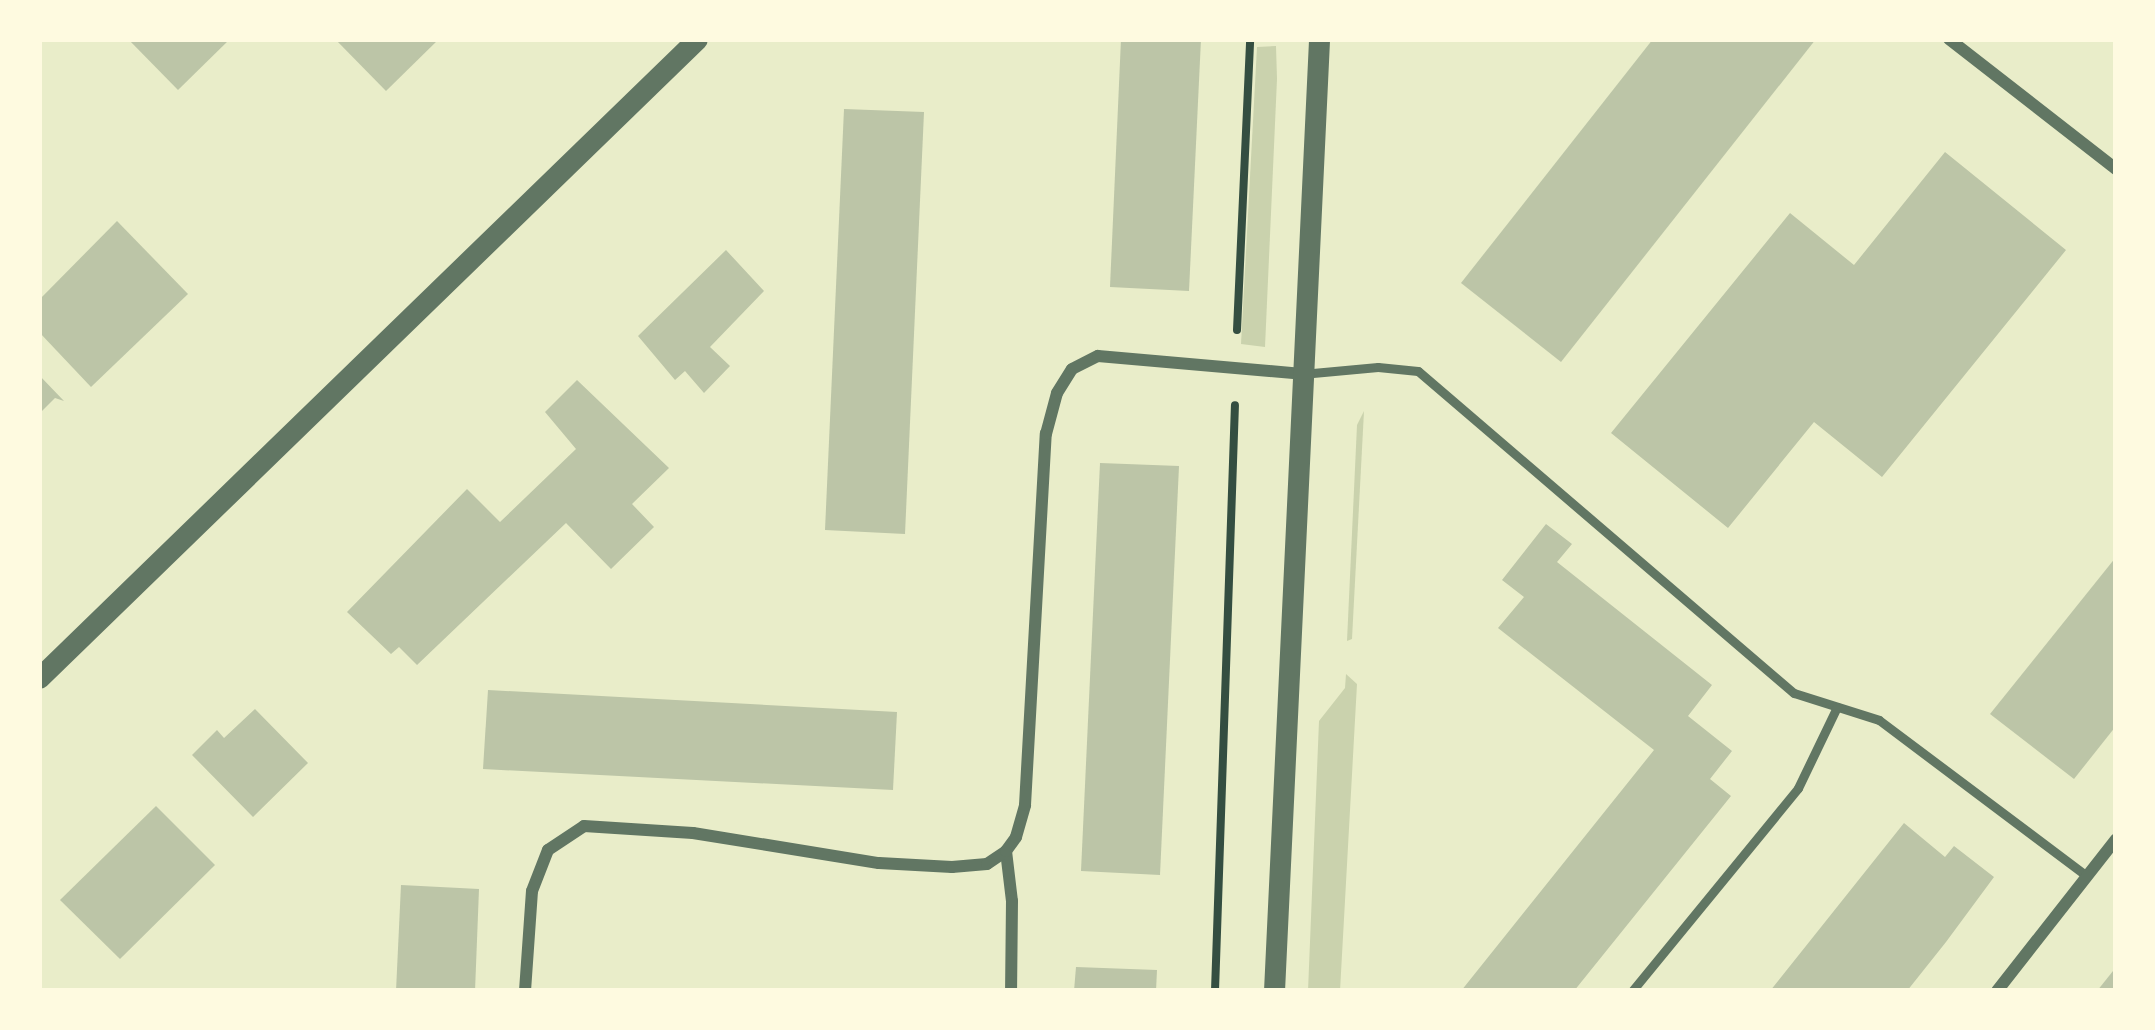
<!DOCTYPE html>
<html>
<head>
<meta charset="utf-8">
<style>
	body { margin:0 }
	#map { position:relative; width:2155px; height:1030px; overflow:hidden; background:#e9edc9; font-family:"Times New Roman",serif }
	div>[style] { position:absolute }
	.green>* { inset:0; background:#cad2ad }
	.building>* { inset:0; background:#bcc5a7 }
	.path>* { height:8px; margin:-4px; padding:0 4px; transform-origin:4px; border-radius:4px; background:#344e41 }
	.service>* { height:9px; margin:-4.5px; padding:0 4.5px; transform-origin:4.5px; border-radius:4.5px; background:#617663 }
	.minor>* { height:12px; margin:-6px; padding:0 6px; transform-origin:6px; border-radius:6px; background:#617663 }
	.tertiary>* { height:21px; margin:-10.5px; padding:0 10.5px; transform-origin:10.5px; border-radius:10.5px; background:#617663 }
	span { translate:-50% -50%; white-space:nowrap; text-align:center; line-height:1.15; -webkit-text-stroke:12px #fefae0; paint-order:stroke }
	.frame { position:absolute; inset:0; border:42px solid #fefae0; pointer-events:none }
</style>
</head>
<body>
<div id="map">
	<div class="green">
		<div style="clip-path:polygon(1276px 46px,1277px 79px,1265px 347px,1241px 344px,1257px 47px)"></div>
		<div style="clip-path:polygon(1364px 411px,1352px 639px,1347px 641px,1357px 425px)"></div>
		<div style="clip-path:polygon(1346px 674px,1357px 684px,1340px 991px,1308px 991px,1319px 721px,1345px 688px)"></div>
	</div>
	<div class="building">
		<div style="clip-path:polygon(128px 39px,230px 39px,178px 90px)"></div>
		<div style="clip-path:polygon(335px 39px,439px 39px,386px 91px)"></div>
		<div style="clip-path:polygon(1121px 39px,1201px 39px,1189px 291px,1110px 287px)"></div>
		<div style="clip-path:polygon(1653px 39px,1816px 39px,1561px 362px,1461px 283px)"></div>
		<div style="clip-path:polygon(844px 109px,924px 112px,905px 534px,825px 530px)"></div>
		<div style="clip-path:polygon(1945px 152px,2066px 250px,1882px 477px,1814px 422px,1728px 528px,1611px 433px,1790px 213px,1854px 265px)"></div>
		<div style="clip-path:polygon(117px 221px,188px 294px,91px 387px,39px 332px,39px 300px)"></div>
		<div style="clip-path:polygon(726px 250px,764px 291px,710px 347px,730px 366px,704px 393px,685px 371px,675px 380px,638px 336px)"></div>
		<div style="clip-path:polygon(39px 375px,64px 401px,55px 398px,39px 414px)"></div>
		<div style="clip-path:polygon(577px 380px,669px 468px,632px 504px,654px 527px,611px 569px,566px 523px,417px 665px,399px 647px,391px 654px,347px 612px,467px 489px,500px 522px,576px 449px,545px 412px)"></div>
		<div style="clip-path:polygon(1100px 463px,1179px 466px,1160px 875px,1081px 871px)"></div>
		<div style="clip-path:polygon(1546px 524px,1572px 544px,1557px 562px,1712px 685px,1688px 716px,1732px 751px,1710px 779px,1731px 796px,1574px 991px,1461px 991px,1654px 750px,1498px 628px,1524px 597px,1502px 580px)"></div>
		<div style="clip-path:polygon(2116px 557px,2116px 726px,2074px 779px,1990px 714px)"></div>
		<div style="clip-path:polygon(488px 690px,897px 712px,893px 790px,483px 769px)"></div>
		<div style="clip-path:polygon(255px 709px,308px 763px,253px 817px,192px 755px,217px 730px,224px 738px)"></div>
		<div style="clip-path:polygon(156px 806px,215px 865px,120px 959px,60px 900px)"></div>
		<div style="clip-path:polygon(1904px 823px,1945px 857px,1954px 846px,1994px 877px,1946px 942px,1907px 991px,1770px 991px)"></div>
		<div style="clip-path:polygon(401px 885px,479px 889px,475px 991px,396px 991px)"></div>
		<div style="clip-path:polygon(1076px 967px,1157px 970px,1156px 991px,1074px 991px)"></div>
		<div style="clip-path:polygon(2113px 971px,2116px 991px,2097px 991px)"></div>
	</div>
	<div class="path">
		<div style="left:1237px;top:330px;width:291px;rotate:-87.4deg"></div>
		<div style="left:1215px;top:991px;width:586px;rotate:-88.05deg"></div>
	</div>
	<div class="service">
		<div style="left:1302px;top:374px;width:76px;rotate:-5.3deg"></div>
		<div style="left:1378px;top:367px;width:40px;rotate:5.7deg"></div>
		<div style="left:1418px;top:371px;width:495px;rotate:40.6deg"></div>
		<div style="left:1794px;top:693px;width:89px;rotate:17.6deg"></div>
		<div style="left:1879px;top:720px;width:260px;rotate:36.9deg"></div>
		<div style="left:1632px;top:991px;width:262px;rotate:-50.7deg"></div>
		<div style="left:1798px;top:788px;width:90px;rotate:-64.3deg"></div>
	</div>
	<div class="minor">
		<div style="left:1949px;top:39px;width:212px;rotate:37.9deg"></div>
		<div style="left:1006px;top:851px;width:50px;rotate:83.2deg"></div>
		<div style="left:1012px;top:901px;width:90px;rotate:90.6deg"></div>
		<div style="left:525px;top:991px;width:100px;rotate:-86deg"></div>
		<div style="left:532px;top:891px;width:44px;rotate:-68.7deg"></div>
		<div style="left:548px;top:850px;width:43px;rotate:-33.7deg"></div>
		<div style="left:584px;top:826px;width:109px;rotate:3.7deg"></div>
		<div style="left:693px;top:833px;width:188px;rotate:9.2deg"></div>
		<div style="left:879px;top:863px;width:73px;rotate:3.1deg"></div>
		<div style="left:952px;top:867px;width:35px;rotate:-5deg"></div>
		<div style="left:987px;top:864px;width:23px;rotate:-34deg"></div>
		<div style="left:1006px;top:851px;width:17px;rotate:-54deg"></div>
		<div style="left:1016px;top:837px;width:33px;rotate:-74deg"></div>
		<div style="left:1025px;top:805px;width:372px;rotate:-86.8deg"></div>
		<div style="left:1046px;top:434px;width:42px;rotate:-75deg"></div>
		<div style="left:1057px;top:393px;width:28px;rotate:-58deg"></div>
		<div style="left:1072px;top:369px;width:29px;rotate:-27deg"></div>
		<div style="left:1098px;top:356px;width:205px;rotate:5deg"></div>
		<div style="left:1997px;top:991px;width:193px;rotate:-51.9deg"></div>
	</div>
	<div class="tertiary">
		<div style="left:39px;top:678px;width:917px;rotate:-44.16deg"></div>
		<div style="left:1274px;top:991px;width:953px;rotate:-87.29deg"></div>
	</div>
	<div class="frame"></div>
</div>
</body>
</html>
